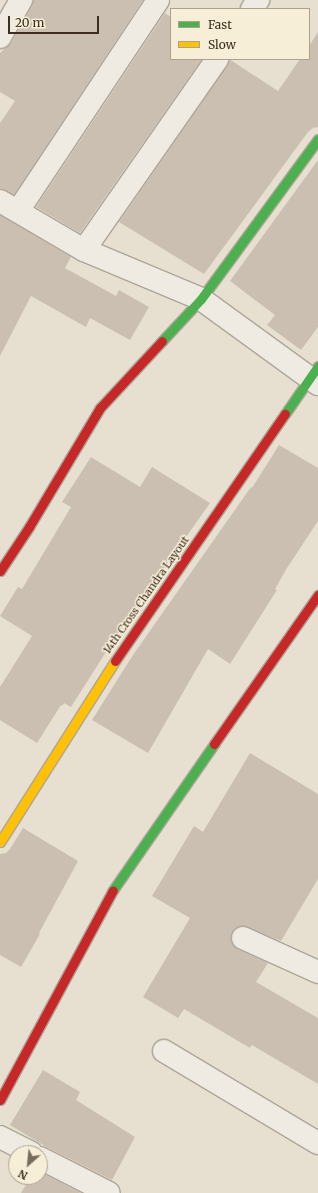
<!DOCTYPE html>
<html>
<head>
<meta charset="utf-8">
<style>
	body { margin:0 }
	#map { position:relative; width:318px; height:1193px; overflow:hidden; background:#e7e0d1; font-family:Merriweather,serif }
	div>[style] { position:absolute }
	.building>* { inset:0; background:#cbbfb2 }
	.roads { filter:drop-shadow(1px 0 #ada599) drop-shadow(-1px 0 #ada599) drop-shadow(0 1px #ada599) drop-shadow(0 -1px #ada599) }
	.street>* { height:22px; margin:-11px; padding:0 11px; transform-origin:11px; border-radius:11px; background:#efebe3 }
	.fast>* { height:9px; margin:-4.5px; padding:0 4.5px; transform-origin:4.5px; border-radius:4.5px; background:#4caf50 }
	.slow>* { height:9px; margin:-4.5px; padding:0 4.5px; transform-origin:4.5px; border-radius:4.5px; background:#ffc107 }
	.jam>* { height:9px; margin:-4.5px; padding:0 4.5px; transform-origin:4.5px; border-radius:4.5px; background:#c62828 }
	span { translate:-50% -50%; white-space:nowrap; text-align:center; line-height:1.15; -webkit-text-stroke:3px #f7eed8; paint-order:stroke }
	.street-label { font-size:11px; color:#3d2e20 }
	.legend { position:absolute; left:170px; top:8px; width:140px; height:52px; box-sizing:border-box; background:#f7eed8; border:1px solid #ada18e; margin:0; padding:5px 7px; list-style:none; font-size:12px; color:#3d2e20 }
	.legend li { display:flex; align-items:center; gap:8px; height:20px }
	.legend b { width:20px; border:1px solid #ada18e }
	.north { position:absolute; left:8px; top:1145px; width:40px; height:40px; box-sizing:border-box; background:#f7eed8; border:1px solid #ada18e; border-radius:50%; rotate:207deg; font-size:11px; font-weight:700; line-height:16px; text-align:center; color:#3d2e20 }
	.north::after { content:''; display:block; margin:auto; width:14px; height:18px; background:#786c5e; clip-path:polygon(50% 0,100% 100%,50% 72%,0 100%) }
	.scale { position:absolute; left:8px; top:16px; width:91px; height:18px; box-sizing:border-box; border:2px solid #3d2e20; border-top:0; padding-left:5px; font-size:12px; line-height:14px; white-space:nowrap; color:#3d2e20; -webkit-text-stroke:3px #f7eed8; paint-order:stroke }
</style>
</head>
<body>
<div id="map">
	<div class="building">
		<div style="clip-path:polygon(33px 0,143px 0,14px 195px,0 189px,0 123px,15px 101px,0 92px,0 53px,11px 43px,32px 6px)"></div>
		<div style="clip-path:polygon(165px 13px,171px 17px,171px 59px,202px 59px,80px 233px,36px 207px)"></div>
		<div style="clip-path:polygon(318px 32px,318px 127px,313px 128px,308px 132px,204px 274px,119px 222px,227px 66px,229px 59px,278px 91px,300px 59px,309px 59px,309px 46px)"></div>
		<div style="clip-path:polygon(318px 160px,318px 327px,301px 350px,267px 325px,275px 315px,230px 281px)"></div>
		<div style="clip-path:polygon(0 215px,71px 257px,65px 268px,116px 296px,119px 290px,149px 307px,130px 340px,90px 318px,86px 327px,31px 296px,0 356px)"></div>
		<div style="clip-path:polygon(279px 445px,318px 468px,318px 521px,287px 568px,275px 589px,277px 590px,230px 664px,208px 649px,148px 753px,92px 720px,133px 655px,251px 487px,252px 488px)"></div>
		<div style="clip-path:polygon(91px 457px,140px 487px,152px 467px,210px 503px,113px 641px,71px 707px,64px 703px,62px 706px,61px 705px,37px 743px,0 720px,0 687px,32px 636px,0 616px,18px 587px,22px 589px,71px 507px,62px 502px)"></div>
		<div style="clip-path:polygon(250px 753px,318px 794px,318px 879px,281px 941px,242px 926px,235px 928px,232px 933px,231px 939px,233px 945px,238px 949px,268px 963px,256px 982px,318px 1018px,318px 1084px,252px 1045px,250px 1048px,184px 1009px,178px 1018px,143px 997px,190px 918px,152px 896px,194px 826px,203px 832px)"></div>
		<div style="clip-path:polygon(23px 828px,78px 861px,39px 933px,40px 934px,21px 967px,0 955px,0 854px,6px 853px,10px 849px)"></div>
		<div style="clip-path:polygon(43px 1070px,80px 1092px,76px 1100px,135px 1137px,112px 1180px,48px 1148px,10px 1125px)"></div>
		<div style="clip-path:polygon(40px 1172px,81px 1193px,21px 1193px,31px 1177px,40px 1177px)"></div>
	</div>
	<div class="roads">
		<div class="street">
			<div style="left:252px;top:9px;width:11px;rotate:-56deg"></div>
			<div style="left:0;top:37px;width:43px;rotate:-60.4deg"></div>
			<div style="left:0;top:201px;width:97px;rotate:30.3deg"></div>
			<div style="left:84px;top:250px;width:127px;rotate:22.7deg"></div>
			<div style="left:201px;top:299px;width:145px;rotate:36deg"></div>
			<div style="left:18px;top:211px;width:253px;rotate:-56.4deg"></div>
			<div style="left:84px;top:250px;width:233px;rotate:-55.1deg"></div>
			<div style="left:243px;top:938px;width:82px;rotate:24.4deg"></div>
			<div style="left:164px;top:1051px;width:179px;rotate:30.9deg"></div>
			<div style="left:0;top:1137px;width:35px;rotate:27deg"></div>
			<div style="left:40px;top:1158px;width:77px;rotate:26.9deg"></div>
		</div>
		<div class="fast">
			<div style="left:162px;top:341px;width:57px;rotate:-47.1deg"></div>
			<div style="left:201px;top:299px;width:198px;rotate:-53.8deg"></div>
			<div style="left:285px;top:414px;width:58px;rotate:-55.5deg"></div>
			<div style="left:113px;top:890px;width:178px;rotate:-55.3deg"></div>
		</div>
		<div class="slow">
			<div style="left:0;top:842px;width:214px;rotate:-57.6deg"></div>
		</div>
		<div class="jam">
			<div style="left:0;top:571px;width:53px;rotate:-56.6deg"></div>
			<div style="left:29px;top:527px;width:139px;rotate:-59.2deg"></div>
			<div style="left:100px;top:408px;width:91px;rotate:-47.2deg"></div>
			<div style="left:115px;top:661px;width:300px;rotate:-55.5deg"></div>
			<div style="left:214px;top:744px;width:182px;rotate:-55.1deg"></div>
			<div style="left:0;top:1100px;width:238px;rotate:-61.7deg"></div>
		</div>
	</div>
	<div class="street-label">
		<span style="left:146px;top:595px;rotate:-55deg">14th Cross Chandra Layout</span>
	</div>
	<ul class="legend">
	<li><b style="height:5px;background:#4caf50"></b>Fast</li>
	<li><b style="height:5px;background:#ffc107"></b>Slow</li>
	</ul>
	<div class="north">N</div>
	<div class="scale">20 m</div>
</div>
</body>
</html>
